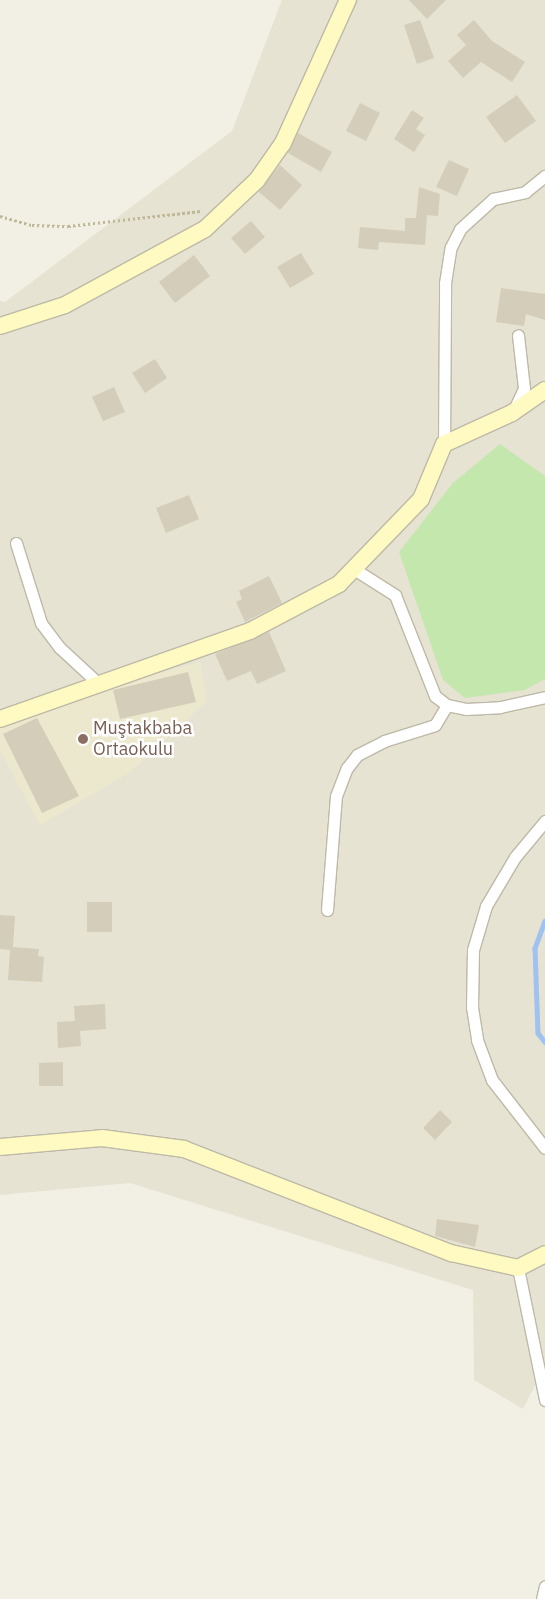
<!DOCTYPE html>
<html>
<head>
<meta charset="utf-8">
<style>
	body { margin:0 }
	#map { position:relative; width:545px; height:1599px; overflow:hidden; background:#f2f0e4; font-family:"IBM Plex Sans",sans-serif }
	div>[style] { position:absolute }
	.residential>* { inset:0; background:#e6e3d2 }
	.education>* { inset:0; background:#ece8cd }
	.green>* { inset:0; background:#c3e7ac }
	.stream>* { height:4.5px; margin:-2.25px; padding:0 2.25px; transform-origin:2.25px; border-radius:2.25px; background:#9fc2f0 }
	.building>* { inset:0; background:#d4cdb9 }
	.path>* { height:2.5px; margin-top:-1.25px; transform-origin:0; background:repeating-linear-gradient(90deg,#bfb898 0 2.5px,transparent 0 5px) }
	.roads { filter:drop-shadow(1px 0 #beb9a7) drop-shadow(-1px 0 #beb9a7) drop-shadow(0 1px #beb9a7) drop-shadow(0 -1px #beb9a7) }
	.street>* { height:11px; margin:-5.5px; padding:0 5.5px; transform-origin:5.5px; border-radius:5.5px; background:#fff }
	.secondary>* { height:16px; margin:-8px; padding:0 8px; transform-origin:8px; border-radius:8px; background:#fffac1 }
	.dots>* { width:14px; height:14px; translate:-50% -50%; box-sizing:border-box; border:2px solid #fff; border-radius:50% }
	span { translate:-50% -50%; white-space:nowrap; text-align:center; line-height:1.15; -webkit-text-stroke:5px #fff; paint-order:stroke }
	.education-label { font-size:18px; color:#785e54 }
	.left { translate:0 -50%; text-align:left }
</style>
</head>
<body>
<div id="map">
	<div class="residential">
		<div style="clip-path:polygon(282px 0,545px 0,545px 1366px,523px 1409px,474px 1380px,473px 1290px,130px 1183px,0 1195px,0 301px,5px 302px,232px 131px)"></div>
	</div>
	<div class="education">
		<div style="clip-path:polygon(200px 662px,207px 701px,129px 773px,40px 825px,0 750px,0 728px,109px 685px)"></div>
	</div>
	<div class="green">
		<div style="clip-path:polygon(500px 444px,545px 476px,545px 679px,525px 690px,465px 698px,443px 680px,399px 552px,453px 483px)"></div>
	</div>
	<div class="stream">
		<div style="left:545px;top:921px;width:29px;rotate:110deg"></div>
		<div style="left:535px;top:948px;width:85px;rotate:88deg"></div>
		<div style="left:538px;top:1033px;width:11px;rotate:52deg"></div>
	</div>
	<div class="building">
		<div style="clip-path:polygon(409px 0,446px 0,427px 19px)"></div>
		<div style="clip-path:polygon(420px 20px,434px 58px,417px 64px,404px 25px)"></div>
		<div style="clip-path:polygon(474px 20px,492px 41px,525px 62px,512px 82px,481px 62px,463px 78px,448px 61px,466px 45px,457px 35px)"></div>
		<div style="clip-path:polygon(517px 95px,536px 121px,505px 143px,486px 117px)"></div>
		<div style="clip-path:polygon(360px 103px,380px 113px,366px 141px,346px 131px)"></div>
		<div style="clip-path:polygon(412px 110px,424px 118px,416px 129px,425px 135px,414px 152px,394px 139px)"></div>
		<div style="clip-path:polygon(298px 133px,332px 152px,321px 172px,288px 153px)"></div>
		<div style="clip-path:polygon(449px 160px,469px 169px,457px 196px,436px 187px)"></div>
		<div style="clip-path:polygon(280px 165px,302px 185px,280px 210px,259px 192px)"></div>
		<div style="clip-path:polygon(419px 187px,440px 194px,438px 216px,427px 215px,425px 245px,379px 242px,378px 250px,358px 248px,360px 227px,405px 231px,405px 218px,416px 218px)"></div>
		<div style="clip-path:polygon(251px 221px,265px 237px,245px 254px,231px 238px)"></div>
		<div style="clip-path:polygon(301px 253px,314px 274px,290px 288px,277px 267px)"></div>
		<div style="clip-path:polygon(194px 255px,210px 276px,175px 303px,159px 282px)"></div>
		<div style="clip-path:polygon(501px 288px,545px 294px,545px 320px,526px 314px,524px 326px,496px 322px)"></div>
		<div style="clip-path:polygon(155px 359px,167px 378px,145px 393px,132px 373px)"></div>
		<div style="clip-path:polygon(114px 387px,125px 412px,103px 421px,92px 397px)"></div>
		<div style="clip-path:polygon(189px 495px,199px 519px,166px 533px,156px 508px)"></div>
		<div style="clip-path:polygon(269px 576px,282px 603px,245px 622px,236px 602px,242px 599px,239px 591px)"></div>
		<div style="clip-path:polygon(269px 632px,286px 671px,257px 684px,251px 671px,227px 681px,215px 654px)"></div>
		<div style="clip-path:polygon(188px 672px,196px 702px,120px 719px,113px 690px)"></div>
		<div style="clip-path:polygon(37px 718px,79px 796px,42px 813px,3px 734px)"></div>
		<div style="clip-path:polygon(87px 902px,112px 902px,112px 932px,87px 932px)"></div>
		<div style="clip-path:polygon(0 915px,15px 916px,13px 947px,39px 949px,38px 956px,44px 957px,42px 982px,8px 980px,10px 950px,0 949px)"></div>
		<div style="clip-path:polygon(105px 1004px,106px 1029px,80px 1031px,81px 1046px,58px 1048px,57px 1022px,75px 1021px,74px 1006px)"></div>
		<div style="clip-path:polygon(63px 1062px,63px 1086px,39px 1086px,39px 1063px)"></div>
		<div style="clip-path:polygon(440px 1110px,452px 1122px,435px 1140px,423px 1128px)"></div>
		<div style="clip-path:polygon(437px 1219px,479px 1225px,475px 1247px,435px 1236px)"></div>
	</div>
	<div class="path">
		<div style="left:0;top:216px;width:33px;rotate:16deg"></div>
		<div style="left:32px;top:225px;width:36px;rotate:2deg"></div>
		<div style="left:68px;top:226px;width:134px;rotate:-6.4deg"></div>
	</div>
	<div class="roads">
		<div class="street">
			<div style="left:513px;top:412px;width:26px;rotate:-65deg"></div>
			<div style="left:524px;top:388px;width:53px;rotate:-96.5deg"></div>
			<div style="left:444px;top:444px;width:161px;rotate:-89.6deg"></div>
			<div style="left:445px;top:283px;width:36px;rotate:-81deg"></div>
			<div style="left:451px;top:247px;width:20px;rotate:-63deg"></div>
			<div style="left:460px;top:229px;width:45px;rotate:-42.3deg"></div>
			<div style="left:493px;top:199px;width:33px;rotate:-12deg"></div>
			<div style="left:525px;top:192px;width:26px;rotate:-39deg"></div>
			<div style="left:16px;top:543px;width:84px;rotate:72.6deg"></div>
			<div style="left:41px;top:623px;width:31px;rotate:53deg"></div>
			<div style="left:60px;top:648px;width:52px;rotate:42.6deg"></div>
			<div style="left:354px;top:569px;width:49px;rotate:32.4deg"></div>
			<div style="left:395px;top:595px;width:109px;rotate:68.4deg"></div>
			<div style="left:435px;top:696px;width:15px;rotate:37deg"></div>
			<div style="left:447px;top:705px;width:19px;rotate:12deg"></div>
			<div style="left:466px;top:709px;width:34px;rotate:-3deg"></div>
			<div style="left:500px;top:707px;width:46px;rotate:-12.5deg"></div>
			<div style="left:545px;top:821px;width:47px;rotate:129.8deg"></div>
			<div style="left:515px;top:857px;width:57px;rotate:120.6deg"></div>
			<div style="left:486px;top:906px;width:46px;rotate:106.5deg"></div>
			<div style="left:473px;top:950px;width:57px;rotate:91deg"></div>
			<div style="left:472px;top:1007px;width:33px;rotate:81deg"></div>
			<div style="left:477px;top:1040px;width:43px;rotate:69.4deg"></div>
			<div style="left:492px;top:1080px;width:86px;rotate:52.1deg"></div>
			<div style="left:327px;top:910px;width:114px;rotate:-85.5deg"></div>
			<div style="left:336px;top:796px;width:30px;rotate:-69deg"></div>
			<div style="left:347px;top:768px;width:16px;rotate:-52deg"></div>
			<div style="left:357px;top:755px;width:30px;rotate:-27deg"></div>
			<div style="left:384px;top:741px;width:53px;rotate:-17.4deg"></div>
			<div style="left:435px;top:725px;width:23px;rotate:-59deg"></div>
			<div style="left:518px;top:1268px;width:135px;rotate:78.4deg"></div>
			<div style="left:542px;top:1599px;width:13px;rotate:-77deg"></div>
		</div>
		<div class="secondary">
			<div style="left:0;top:326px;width:68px;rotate:-17.9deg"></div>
			<div style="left:65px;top:305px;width:159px;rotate:-28.5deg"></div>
			<div style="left:205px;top:229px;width:71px;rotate:-43.3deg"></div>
			<div style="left:257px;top:180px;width:45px;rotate:-54.9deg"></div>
			<div style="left:283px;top:143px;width:157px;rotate:-65.6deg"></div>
			<div style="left:0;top:719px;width:265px;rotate:-19.4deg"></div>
			<div style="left:250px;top:631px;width:101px;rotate:-27.8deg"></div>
			<div style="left:339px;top:584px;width:118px;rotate:-46deg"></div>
			<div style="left:421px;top:499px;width:60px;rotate:-67.3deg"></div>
			<div style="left:444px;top:444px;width:75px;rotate:-24.5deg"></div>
			<div style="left:512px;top:413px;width:40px;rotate:-34.9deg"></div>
			<div style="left:0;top:1147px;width:102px;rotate:-5deg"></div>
			<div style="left:102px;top:1138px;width:83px;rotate:7.6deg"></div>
			<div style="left:184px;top:1149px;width:287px;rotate:21.3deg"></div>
			<div style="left:451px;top:1253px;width:69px;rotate:12.6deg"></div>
			<div style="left:518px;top:1268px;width:30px;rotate:-27deg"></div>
		</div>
	</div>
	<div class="dots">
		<div style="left:83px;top:739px;background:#8d6e63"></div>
	</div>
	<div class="education-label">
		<span class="left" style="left:93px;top:739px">Muştakbaba<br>Ortaokulu</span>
	</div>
</div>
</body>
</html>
